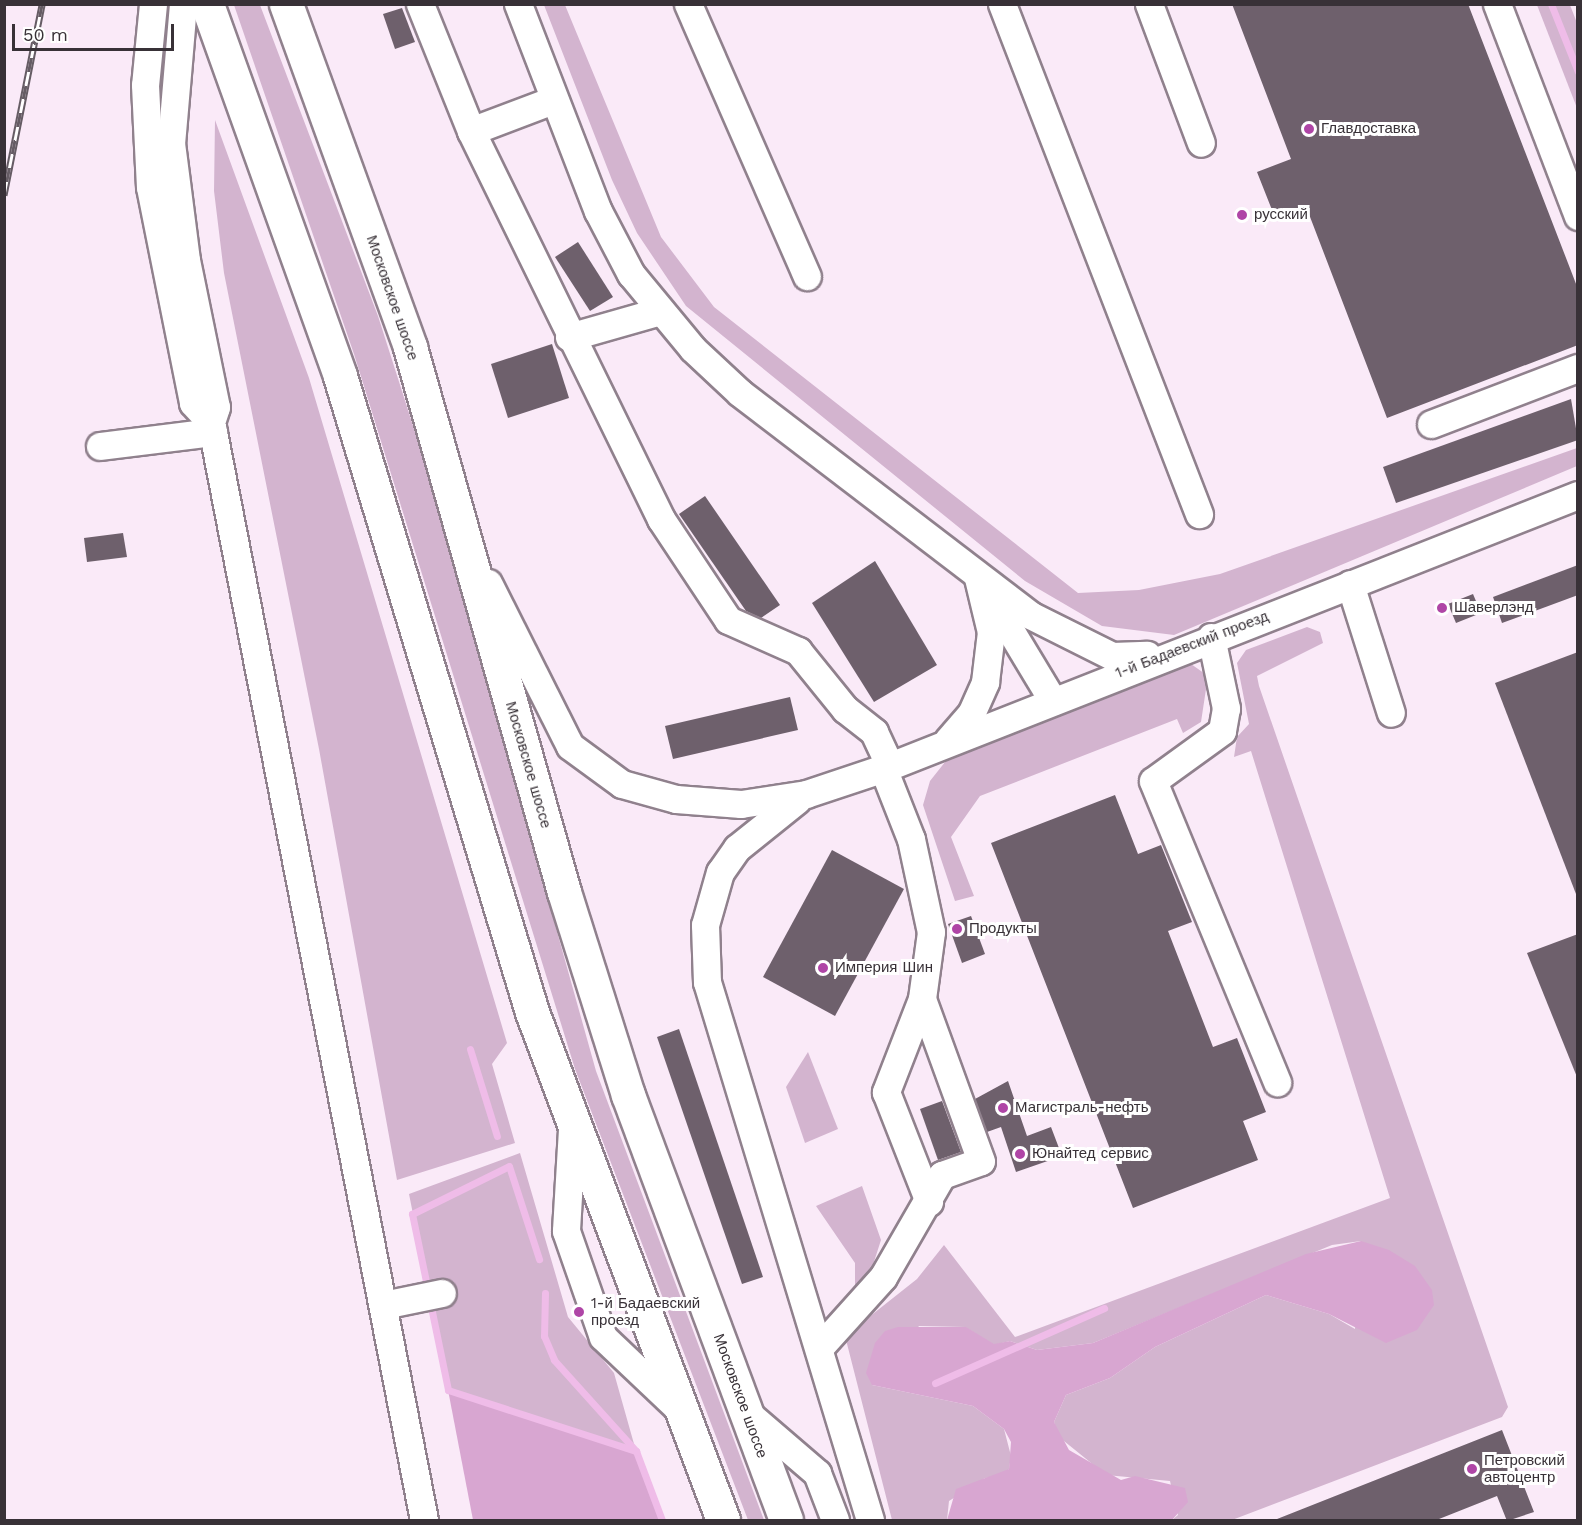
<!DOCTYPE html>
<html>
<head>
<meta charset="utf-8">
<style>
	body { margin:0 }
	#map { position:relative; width:1582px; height:1525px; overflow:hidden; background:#faeaf8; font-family:"Work Sans",sans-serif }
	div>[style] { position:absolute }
	.green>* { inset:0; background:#d3b4cf }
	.forest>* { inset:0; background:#d8a6d1 }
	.stream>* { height:7px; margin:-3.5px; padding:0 3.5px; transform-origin:3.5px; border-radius:3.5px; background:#efbce8 }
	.building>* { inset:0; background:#6e606c }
	.roads { filter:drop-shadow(2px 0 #90818d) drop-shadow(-2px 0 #90818d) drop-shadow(0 2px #90818d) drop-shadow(0 -2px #90818d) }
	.minor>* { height:27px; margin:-13.5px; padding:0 13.5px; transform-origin:13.5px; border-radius:13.5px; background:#fff }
	.highway>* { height:33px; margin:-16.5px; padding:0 16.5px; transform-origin:16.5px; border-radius:16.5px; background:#fff }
	.rail>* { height:7px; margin-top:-3.5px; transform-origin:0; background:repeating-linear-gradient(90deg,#fff 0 14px,#655c64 0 28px); box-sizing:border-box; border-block:2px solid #655c64 }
	.dots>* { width:16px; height:16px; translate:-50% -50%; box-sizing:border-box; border:3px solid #fff; border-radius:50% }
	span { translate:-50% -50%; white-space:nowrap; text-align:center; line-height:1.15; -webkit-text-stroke:6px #fff; paint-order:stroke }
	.poi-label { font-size:15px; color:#383137 }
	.left { translate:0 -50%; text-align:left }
	.street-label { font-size:15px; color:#383137 }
	.frame { position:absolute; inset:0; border:6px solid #383137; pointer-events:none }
	.scale { position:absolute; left:12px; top:24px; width:162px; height:27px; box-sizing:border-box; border:3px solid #383137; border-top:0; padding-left:8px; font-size:18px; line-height:21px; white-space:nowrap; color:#383137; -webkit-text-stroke:4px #fff; paint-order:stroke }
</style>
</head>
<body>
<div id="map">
	<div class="green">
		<div style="clip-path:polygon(234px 5px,260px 5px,378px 316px,432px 485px,596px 1071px,764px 1520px,748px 1520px,575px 1069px,354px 354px)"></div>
		<div style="clip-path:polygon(544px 5px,565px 5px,661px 237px,714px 307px,1078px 593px,1139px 590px,1220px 574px,1577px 448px,1577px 466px,1174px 635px,1102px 626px,1025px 581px,686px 306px,637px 233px,612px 180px)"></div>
		<div style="clip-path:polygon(1537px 5px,1570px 5px,1577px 23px,1577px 108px)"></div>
		<div style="clip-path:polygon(215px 120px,309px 378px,507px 1043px,492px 1064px,515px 1143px,397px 1180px,319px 749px,224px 273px,214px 191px)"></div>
		<div style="clip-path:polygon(1307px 627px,1320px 632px,1323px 643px,1257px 676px,1259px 686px,1508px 1407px,1502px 1417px,1232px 1520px,1172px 1520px,1178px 1515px,1170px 1481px,1106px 1475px,1059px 1437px,1054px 1422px,1066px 1395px,1110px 1378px,1155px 1347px,1266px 1295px,1329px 1314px,1355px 1329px,1361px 1241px,1332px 1245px,1093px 1343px,1037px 1350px,1010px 1341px,994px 1345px,965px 1327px,919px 1326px,872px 1385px,973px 1406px,1004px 1429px,1011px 1456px,1009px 1469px,999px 1477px,985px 1478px,949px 1501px,947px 1520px,892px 1520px,845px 1336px,917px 1279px,944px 1245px,1015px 1337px,1390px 1198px,1251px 751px,1234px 757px,1237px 737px,1249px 724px,1237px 663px,1246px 650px)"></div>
		<div style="clip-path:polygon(1170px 663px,1191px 664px,1208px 676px,1201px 722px,1183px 733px,1177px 719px,980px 796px,951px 837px,974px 896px,955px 901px,923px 805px,930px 781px,949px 757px)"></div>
		<div style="clip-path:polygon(808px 1052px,838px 1129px,805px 1143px,786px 1087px)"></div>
		<div style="clip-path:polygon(520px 1153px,568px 1317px,614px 1373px,636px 1451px,448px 1390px,409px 1194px)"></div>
		<div style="clip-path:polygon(862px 1186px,881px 1240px,871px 1271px,855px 1292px,855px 1263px,816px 1206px)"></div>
	</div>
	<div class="forest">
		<div style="clip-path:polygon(1361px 1241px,1389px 1250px,1415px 1266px,1432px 1290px,1434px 1305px,1417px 1330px,1386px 1343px,1329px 1314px,1266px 1295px,1155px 1347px,1110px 1378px,1066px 1395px,1054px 1422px,1069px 1450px,1121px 1480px,1135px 1476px,1185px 1488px,1188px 1502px,1172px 1520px,947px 1520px,956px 1489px,1009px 1469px,1011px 1442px,1004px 1429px,973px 1406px,872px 1385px,866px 1373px,875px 1343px,885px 1331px,898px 1327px,966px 1327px,994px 1344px,1010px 1341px,1037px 1350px,1093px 1343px,1306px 1254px)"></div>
		<div style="clip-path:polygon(448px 1390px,636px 1451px,662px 1520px,473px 1520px)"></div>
	</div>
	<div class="stream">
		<div style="left:1551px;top:4px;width:73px;rotate:68.3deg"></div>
		<div style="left:470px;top:1049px;width:91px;rotate:72.8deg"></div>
		<div style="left:428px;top:1291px;width:79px;rotate:-101.7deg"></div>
		<div style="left:412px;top:1214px;width:108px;rotate:-26.3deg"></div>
		<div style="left:509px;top:1166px;width:98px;rotate:72.1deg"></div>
		<div style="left:545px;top:1293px;width:43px;rotate:91.3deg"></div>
		<div style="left:544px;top:1336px;width:26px;rotate:67deg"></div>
		<div style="left:554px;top:1360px;width:122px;rotate:48deg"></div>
		<div style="left:636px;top:1451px;width:74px;rotate:69.4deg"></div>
		<div style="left:430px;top:1302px;width:90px;rotate:78.4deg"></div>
		<div style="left:448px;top:1390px;width:198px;rotate:18deg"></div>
		<div style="left:935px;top:1383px;width:185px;rotate:-23.9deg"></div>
	</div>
	<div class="building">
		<div style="clip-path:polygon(1232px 4px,1468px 4px,1578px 289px,1578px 345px,1387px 418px,1307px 209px,1276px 220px,1257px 172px,1291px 159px)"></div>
		<div style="clip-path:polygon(402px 8px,415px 42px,395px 49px,383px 14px)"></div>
		<div style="clip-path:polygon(578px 242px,613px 297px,590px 311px,555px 257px)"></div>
		<div style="clip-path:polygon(552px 344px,569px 398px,508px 418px,491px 364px)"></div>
		<div style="clip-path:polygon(1571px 399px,1578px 440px,1396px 503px,1383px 467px)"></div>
		<div style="clip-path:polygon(705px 496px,780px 605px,761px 618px,746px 611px,679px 514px)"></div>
		<div style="clip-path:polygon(123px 533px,127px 557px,87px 562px,84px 538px)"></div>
		<div style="clip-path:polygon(875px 561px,937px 665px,874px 702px,812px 603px)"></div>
		<div style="clip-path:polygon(1578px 565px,1578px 595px,1502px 623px,1493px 597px)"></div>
		<div style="clip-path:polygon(1473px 594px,1481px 613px,1456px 623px,1448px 604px)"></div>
		<div style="clip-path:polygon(1578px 652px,1578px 893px,1576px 894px,1495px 683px)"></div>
		<div style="clip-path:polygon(790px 697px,798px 730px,673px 759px,665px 726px)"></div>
		<div style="clip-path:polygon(1115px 795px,1138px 854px,1161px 845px,1192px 922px,1168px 931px,1213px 1047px,1237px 1038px,1266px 1112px,1243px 1121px,1258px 1160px,1133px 1208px,991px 843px)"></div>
		<div style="clip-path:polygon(832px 850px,904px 889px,835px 1016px,763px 977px)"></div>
		<div style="clip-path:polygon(971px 916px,985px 954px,962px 963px,948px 924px)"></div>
		<div style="clip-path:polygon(1578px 934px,1578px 1077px,1577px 1077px,1527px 953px)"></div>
		<div style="clip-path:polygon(679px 1029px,763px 1277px,742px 1284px,657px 1037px)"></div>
		<div style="clip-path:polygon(1008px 1081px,1027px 1136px,1051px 1127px,1062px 1156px,1016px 1172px,1001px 1127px,987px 1132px,975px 1099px)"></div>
		<div style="clip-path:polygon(942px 1101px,961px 1152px,938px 1160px,920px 1109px)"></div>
		<div style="clip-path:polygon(1502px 1430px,1534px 1512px,1507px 1521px,1497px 1496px,1434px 1521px,1272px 1521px)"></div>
	</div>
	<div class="roads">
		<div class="minor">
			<div style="left:153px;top:4px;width:81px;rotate:95.6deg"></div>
			<div style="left:145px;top:85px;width:102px;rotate:87.2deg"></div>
			<div style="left:150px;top:187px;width:220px;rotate:78.7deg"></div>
			<div style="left:193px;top:403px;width:26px;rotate:47deg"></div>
			<div style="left:183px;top:4px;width:140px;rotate:94.9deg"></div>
			<div style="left:171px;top:143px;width:118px;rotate:82.7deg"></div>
			<div style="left:186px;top:260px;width:150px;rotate:78.5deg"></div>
			<div style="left:216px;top:407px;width:16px;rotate:108deg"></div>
			<div style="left:211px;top:422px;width:1118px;rotate:79.02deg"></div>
			<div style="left:420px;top:4px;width:137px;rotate:68.1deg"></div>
			<div style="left:471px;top:131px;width:432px;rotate:63.9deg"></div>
			<div style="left:661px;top:519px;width:121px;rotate:56.4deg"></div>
			<div style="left:728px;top:620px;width:77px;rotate:23.9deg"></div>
			<div style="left:798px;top:651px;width:75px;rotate:51deg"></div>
			<div style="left:845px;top:709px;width:37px;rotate:38deg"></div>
			<div style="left:874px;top:732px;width:38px;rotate:65deg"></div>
			<div style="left:518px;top:4px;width:222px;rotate:68.9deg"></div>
			<div style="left:598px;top:211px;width:71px;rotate:62.4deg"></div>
			<div style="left:631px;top:274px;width:97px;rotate:50.4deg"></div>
			<div style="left:693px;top:349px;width:64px;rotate:43.1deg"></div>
			<div style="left:740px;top:393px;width:365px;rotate:37.4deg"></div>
			<div style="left:1030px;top:615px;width:92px;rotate:26.6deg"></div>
			<div style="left:1112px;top:656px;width:35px;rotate:-2deg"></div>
			<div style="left:688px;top:4px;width:297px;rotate:66.4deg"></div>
			<div style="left:1002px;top:4px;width:547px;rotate:68.88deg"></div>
			<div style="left:1149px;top:4px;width:148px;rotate:69.5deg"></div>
			<div style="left:1497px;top:4px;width:227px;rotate:69.1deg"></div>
			<div style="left:471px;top:131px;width:88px;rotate:-20.7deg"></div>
			<div style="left:569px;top:337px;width:95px;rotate:-15.9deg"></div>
			<div style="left:1431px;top:424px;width:157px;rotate:-20.9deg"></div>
			<div style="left:100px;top:446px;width:114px;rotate:-7.1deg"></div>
			<div style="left:488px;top:583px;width:182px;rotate:63.3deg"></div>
			<div style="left:570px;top:746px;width:64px;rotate:36.2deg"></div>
			<div style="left:622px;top:784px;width:56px;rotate:15.5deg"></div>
			<div style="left:676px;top:799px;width:65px;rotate:4.4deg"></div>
			<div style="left:741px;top:804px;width:66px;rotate:-8.7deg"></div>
			<div style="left:806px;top:794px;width:89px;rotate:-18.4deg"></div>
			<div style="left:890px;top:766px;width:739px;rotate:-21.5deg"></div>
			<div style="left:1350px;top:584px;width:135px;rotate:72.4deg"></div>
			<div style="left:989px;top:595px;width:124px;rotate:58.9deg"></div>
			<div style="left:1211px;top:637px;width:73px;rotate:78.1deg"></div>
			<div style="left:1226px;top:708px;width:23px;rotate:100deg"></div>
			<div style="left:1222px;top:731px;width:85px;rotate:144.1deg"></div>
			<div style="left:1153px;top:781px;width:326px;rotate:67.6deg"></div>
			<div style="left:948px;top:740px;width:35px;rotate:-49deg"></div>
			<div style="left:971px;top:714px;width:35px;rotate:-66deg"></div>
			<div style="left:985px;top:682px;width:50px;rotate:-83.2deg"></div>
			<div style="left:991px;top:632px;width:56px;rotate:-103.5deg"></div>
			<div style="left:883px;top:768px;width:76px;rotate:68.5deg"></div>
			<div style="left:911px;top:839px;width:95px;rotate:77.9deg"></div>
			<div style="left:931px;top:932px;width:68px;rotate:97.7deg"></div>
			<div style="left:922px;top:999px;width:100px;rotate:111.2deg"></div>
			<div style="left:886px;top:1092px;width:118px;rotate:68.6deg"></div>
			<div style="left:797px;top:800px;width:77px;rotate:141.3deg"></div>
			<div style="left:737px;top:848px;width:29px;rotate:125deg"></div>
			<div style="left:720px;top:872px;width:55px;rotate:105.8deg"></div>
			<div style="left:705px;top:925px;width:57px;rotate:88deg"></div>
			<div style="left:707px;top:982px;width:562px;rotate:73.14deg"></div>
			<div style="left:572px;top:1129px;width:102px;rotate:93.4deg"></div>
			<div style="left:566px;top:1231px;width:112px;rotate:70.8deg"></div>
			<div style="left:603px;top:1337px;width:105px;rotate:43.5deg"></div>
			<div style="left:383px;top:1305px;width:60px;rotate:-11.5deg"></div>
			<div style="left:820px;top:1347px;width:94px;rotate:-48deg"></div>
			<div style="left:883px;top:1277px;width:118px;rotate:-60deg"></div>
			<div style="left:942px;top:1175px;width:41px;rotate:-19.7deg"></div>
			<div style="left:981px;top:1161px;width:172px;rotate:-110deg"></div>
			<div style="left:746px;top:1412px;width:94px;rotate:40.7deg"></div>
			<div style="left:817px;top:1473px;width:50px;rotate:69deg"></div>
		</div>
		<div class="highway">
			<div style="left:207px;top:4px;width:395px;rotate:70.3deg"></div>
			<div style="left:340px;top:376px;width:664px;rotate:73.2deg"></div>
			<div style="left:532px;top:1012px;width:543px;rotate:69.39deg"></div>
			<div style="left:286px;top:4px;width:365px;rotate:70.1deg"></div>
			<div style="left:410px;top:347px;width:566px;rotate:74.22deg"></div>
			<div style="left:564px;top:892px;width:213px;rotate:72.5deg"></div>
			<div style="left:628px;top:1095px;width:453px;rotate:69.6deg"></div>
		</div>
	</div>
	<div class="rail">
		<div style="left:4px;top:195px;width:195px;rotate:-78.7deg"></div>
	</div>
	<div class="dots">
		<div style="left:1309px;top:129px;background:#af45a6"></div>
		<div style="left:1242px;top:215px;background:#af45a6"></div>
		<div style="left:1442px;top:608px;background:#af45a6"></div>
		<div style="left:957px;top:929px;background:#af45a6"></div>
		<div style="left:823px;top:968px;background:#af45a6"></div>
		<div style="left:1003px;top:1108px;background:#af45a6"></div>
		<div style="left:1020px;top:1154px;background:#af45a6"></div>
		<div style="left:579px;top:1312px;background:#af45a6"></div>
		<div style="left:1472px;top:1469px;background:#af45a6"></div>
	</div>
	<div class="poi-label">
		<span class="left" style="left:1321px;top:129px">Главдоставка</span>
		<span class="left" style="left:1254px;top:215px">русский</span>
		<span class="left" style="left:1454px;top:608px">Шаверлэнд</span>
		<span class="left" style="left:969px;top:929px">Продукты</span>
		<span class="left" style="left:835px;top:968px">Империя Шин</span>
		<span class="left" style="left:1015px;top:1108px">Магистраль-нефть</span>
		<span class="left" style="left:1032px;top:1154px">Юнайтед сервис</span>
		<span class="left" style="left:591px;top:1312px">1-й Бадаевский<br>проезд</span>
		<span class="left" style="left:1484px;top:1469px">Петровский<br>автоцентр</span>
	</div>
	<div class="street-label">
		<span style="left:392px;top:298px;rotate:71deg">Московское шоссе</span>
		<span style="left:1192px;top:645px;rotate:-21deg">1-й Бадаевский проезд</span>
		<span style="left:528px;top:765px;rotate:74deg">Московское шоссе</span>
		<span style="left:740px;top:1396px;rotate:70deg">Московское шоссе</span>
	</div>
	<div class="frame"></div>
	<div class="scale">50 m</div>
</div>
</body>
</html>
